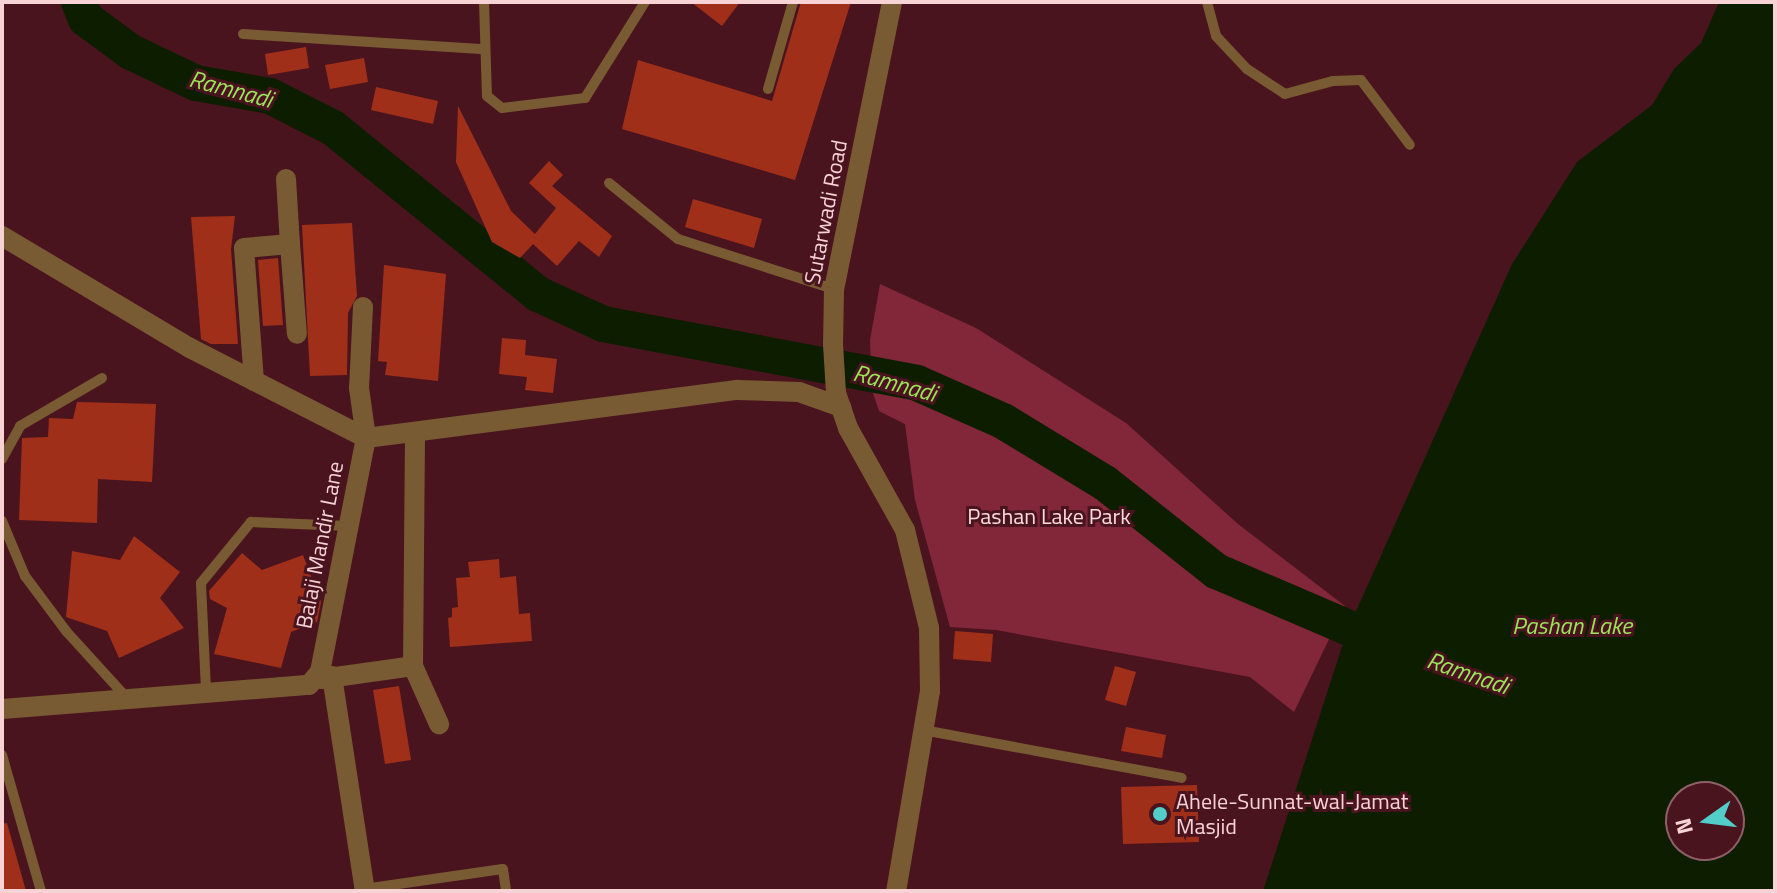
<!DOCTYPE html>
<html>
<head>
<meta charset="utf-8">
<style>
	body { margin:0 }
	#map { position:relative; width:1777px; height:893px; overflow:hidden; background:#4a141e; font-family:"Titillium Web",sans-serif }
	div>[style] { position:absolute }
	.green>* { inset:0; background:#822639 }
	.water>* { inset:0; background:#0d1e00 }
	.river>* { height:36px; margin:-18px; padding:0 18px; transform-origin:18px; border-radius:18px; background:#0d1e00 }
	.building>* { inset:0; background:#a02f1a }
	.service>* { height:10px; margin:-5px; padding:0 5px; transform-origin:5px; border-radius:5px; background:#795b33 }
	.minor>* { height:20px; margin:-10px; padding:0 10px; transform-origin:10px; border-radius:10px; background:#795b33 }
	.tertiary>* { height:20px; margin:-10px; padding:0 10px; transform-origin:10px; border-radius:10px; background:#795b33 }
	.dots>* { width:22px; height:22px; translate:-50% -50%; box-sizing:border-box; border:4px solid #4a141e; border-radius:50% }
	span { translate:-50% -50%; white-space:nowrap; text-align:center; line-height:1.15; -webkit-text-stroke:6px #4a141e; paint-order:stroke }
	.street-label { font-size:22px; color:#f7d3d6 }
	.park-label { font-size:22px; color:#fbdadd }
	.poi-label { font-size:22px; color:#f7d3d6 }
	.left { translate:0 -50%; text-align:left }
	.water-label { font-size:24px; color:#9be35b; font-style:italic }
	.frame { position:absolute; inset:0; border:4px solid #f7d3d6; pointer-events:none }
	.north { position:absolute; left:1665px; top:781px; width:80px; height:80px; box-sizing:border-box; background:#4a141e; border:2px solid #8f6068; border-radius:50%; rotate:256deg; font-size:22px; font-weight:700; line-height:32px; text-align:center; color:#f7d3d6 }
	.north::after { content:''; display:block; margin:auto; width:28px; height:36px; background:#53cdca; clip-path:polygon(50% 0,100% 100%,50% 72%,0 100%) }
</style>
</head>
<body>
<div id="map">
	<div class="green">
		<div style="clip-path:polygon(880px 284px,976px 328px,1126px 423px,1238px 524px,1345px 606px,1294px 712px,1250px 677px,996px 630px,950px 627px,915px 500px,905px 424px,879px 411px,872px 390px,870px 340px)"></div>
	</div>
	<div class="water">
		<div style="clip-path:polygon(evenodd,1719px 2px,1775px 2px,1775px 891px,1263px 891px,1347px 631px,1512px 264px,1577px 162px,1652px 105px,1674px 69px,1701px 43px,1719px 2px,1681px 797px,1729px 797px,1729px 845px,1681px 845px,1681px 797px)"></div>
	</div>
	<div class="river">
		<div style="left:79px;top:2px;width:18px;rotate:68deg"></div>
		<div style="left:86px;top:19px;width:56px;rotate:36.3deg"></div>
		<div style="left:131px;top:52px;width:72px;rotate:25.5deg"></div>
		<div style="left:196px;top:83px;width:75px;rotate:10deg"></div>
		<div style="left:270px;top:96px;width:71px;rotate:26.9deg"></div>
		<div style="left:333px;top:128px;width:264px;rotate:39deg"></div>
		<div style="left:538px;top:294px;width:72px;rotate:24.8deg"></div>
		<div style="left:603px;top:324px;width:319px;rotate:10.6deg"></div>
		<div style="left:917px;top:383px;width:94px;rotate:23.8deg"></div>
		<div style="left:1003px;top:421px;width:119px;rotate:31.3deg"></div>
		<div style="left:1105px;top:483px;width:142px;rotate:38.4deg"></div>
		<div style="left:1216px;top:571px;width:193px;rotate:23.2deg"></div>
	</div>
	<div class="building">
		<div style="clip-path:polygon(691px 2px,740px 2px,722px 26px)"></div>
		<div style="clip-path:polygon(801px 2px,851px 2px,795px 180px,622px 129px,638px 60px,772px 101px)"></div>
		<div style="clip-path:polygon(306px 47px,309px 68px,268px 75px,265px 54px)"></div>
		<div style="clip-path:polygon(364px 58px,368px 82px,330px 89px,325px 65px)"></div>
		<div style="clip-path:polygon(376px 87px,438px 101px,433px 124px,371px 110px)"></div>
		<div style="clip-path:polygon(458px 106px,511px 211px,535px 234px,556px 208px,529px 183px,549px 161px,563px 175px,552px 186px,612px 236px,599px 257px,579px 241px,557px 266px,533px 244px,520px 258px,492px 242px,456px 162px)"></div>
		<div style="clip-path:polygon(693px 199px,762px 219px,754px 248px,685px 227px)"></div>
		<div style="clip-path:polygon(235px 216px,231px 249px,238px 344px,211px 344px,201px 339px,191px 217px)"></div>
		<div style="clip-path:polygon(352px 223px,357px 296px,348px 313px,347px 375px,310px 376px,302px 225px)"></div>
		<div style="clip-path:polygon(278px 258px,283px 325px,263px 326px,258px 260px)"></div>
		<div style="clip-path:polygon(384px 265px,446px 274px,438px 381px,385px 375px,387px 362px,378px 361px)"></div>
		<div style="clip-path:polygon(502px 338px,526px 340px,525px 355px,557px 359px,553px 393px,525px 390px,527px 377px,499px 374px)"></div>
		<div style="clip-path:polygon(77px 402px,156px 404px,152px 482px,98px 479px,97px 523px,19px 520px,22px 438px,48px 437px,49px 418px,73px 419px)"></div>
		<div style="clip-path:polygon(134px 536px,180px 572px,160px 598px,184px 628px,119px 658px,107px 631px,66px 617px,72px 551px,120px 560px)"></div>
		<div style="clip-path:polygon(242px 553px,262px 570px,303px 555px,321px 602px,317px 622px,291px 632px,281px 668px,214px 654px,227px 608px,210px 599px,209px 591px)"></div>
		<div style="clip-path:polygon(499px 559px,500px 578px,516px 576px,519px 614px,530px 613px,532px 641px,450px 647px,448px 618px,452px 617px,452px 608px,458px 607px,456px 578px,470px 577px,468px 562px)"></div>
		<div style="clip-path:polygon(955px 631px,993px 634px,991px 662px,953px 659px)"></div>
		<div style="clip-path:polygon(1115px 666px,1136px 672px,1126px 706px,1105px 700px)"></div>
		<div style="clip-path:polygon(399px 686px,411px 760px,385px 764px,373px 690px)"></div>
		<div style="clip-path:polygon(1126px 727px,1166px 735px,1162px 758px,1121px 751px)"></div>
		<div style="clip-path:polygon(1197px 785px,1199px 842px,1123px 844px,1121px 787px)"></div>
		<div style="clip-path:polygon(7px 823px,26px 891px,2px 891px,2px 824px)"></div>
	</div>
	<div class="service">
		<div style="left:484px;top:2px;width:94px;rotate:88.2deg"></div>
		<div style="left:487px;top:96px;width:19px;rotate:39deg"></div>
		<div style="left:502px;top:108px;width:84px;rotate:-6.9deg"></div>
		<div style="left:585px;top:98px;width:113px;rotate:-58deg"></div>
		<div style="left:1207px;top:2px;width:35px;rotate:75deg"></div>
		<div style="left:1216px;top:36px;width:45px;rotate:46.8deg"></div>
		<div style="left:1247px;top:69px;width:45px;rotate:33.3deg"></div>
		<div style="left:1285px;top:94px;width:50px;rotate:-15.2deg"></div>
		<div style="left:1333px;top:81px;width:28px;rotate:-2deg"></div>
		<div style="left:1361px;top:80px;width:81px;rotate:53deg"></div>
		<div style="left:243px;top:34px;width:238px;rotate:3.6deg"></div>
		<div style="left:768px;top:89px;width:91px;rotate:-74deg"></div>
		<div style="left:609px;top:183px;width:89px;rotate:39.1deg"></div>
		<div style="left:678px;top:239px;width:164px;rotate:17.8deg"></div>
		<div style="left:2px;top:459px;width:38px;rotate:-61deg"></div>
		<div style="left:20px;top:426px;width:95px;rotate:-30.3deg"></div>
		<div style="left:2px;top:521px;width:60px;rotate:67.3deg"></div>
		<div style="left:25px;top:576px;width:69px;rotate:53.3deg"></div>
		<div style="left:66px;top:631px;width:89px;rotate:47.7deg"></div>
		<div style="left:206px;top:690px;width:107px;rotate:-92.7deg"></div>
		<div style="left:201px;top:583px;width:79px;rotate:-50.7deg"></div>
		<div style="left:251px;top:522px;width:97px;rotate:2.4deg"></div>
		<div style="left:923px;top:730px;width:263px;rotate:10.5deg"></div>
		<div style="left:2px;top:755px;width:141px;rotate:74deg"></div>
		<div style="left:364px;top:889px;width:140px;rotate:-8.2deg"></div>
		<div style="left:503px;top:869px;width:22px;rotate:82deg"></div>
	</div>
	<div class="minor">
		<div style="left:286px;top:179px;width:65px;rotate:86.5deg"></div>
		<div style="left:2px;top:236px;width:219px;rotate:30.8deg"></div>
		<div style="left:190px;top:348px;width:198px;rotate:27.1deg"></div>
		<div style="left:363px;top:307px;width:81px;rotate:92.8deg"></div>
		<div style="left:359px;top:388px;width:50px;rotate:82deg"></div>
		<div style="left:254px;top:381px;width:133px;rotate:-94.3deg"></div>
		<div style="left:244px;top:248px;width:46px;rotate:-5deg"></div>
		<div style="left:290px;top:244px;width:90px;rotate:85.6deg"></div>
		<div style="left:413px;top:666px;width:234px;rotate:-89.5deg"></div>
		<div style="left:332px;top:676px;width:218px;rotate:81.3deg"></div>
		<div style="left:321px;top:679px;width:93px;rotate:-8deg"></div>
		<div style="left:413px;top:666px;width:64px;rotate:65.9deg"></div>
	</div>
	<div class="tertiary">
		<div style="left:892px;top:2px;width:293px;rotate:101.4deg"></div>
		<div style="left:834px;top:289px;width:55px;rotate:91deg"></div>
		<div style="left:833px;top:344px;width:49px;rotate:86.5deg"></div>
		<div style="left:836px;top:393px;width:37px;rotate:71deg"></div>
		<div style="left:848px;top:428px;width:117px;rotate:60.8deg"></div>
		<div style="left:905px;top:530px;width:101px;rotate:76.2deg"></div>
		<div style="left:929px;top:628px;width:63px;rotate:89.1deg"></div>
		<div style="left:930px;top:691px;width:203px;rotate:99.6deg"></div>
		<div style="left:2px;top:709px;width:308px;rotate:-4.5deg"></div>
		<div style="left:309px;top:685px;width:17px;rotate:-50deg"></div>
		<div style="left:320px;top:672px;width:238px;rotate:-78.9deg"></div>
		<div style="left:366px;top:438px;width:374px;rotate:-7.4deg"></div>
		<div style="left:737px;top:390px;width:62px;rotate:1.8deg"></div>
		<div style="left:799px;top:392px;width:45px;rotate:19.7deg"></div>
	</div>
	<div class="dots">
		<div style="left:1160px;top:814px;background:#53cdca"></div>
	</div>
	<div class="street-label">
		<span style="left:826px;top:212px;rotate:-79deg">Sutarwadi Road</span>
		<span style="left:320px;top:545px;rotate:-79deg">Balaji Mandir Lane</span>
	</div>
	<div class="park-label">
		<span style="left:1049px;top:517px">Pashan Lake Park</span>
	</div>
	<div class="poi-label">
		<span class="left" style="left:1176px;top:814px">Ahele-Sunnat-wal-Jamat<br>Masjid</span>
	</div>
	<div class="water-label">
		<span style="left:231px;top:89px;rotate:15deg">Ramnadi</span>
		<span style="left:895px;top:383px;rotate:15deg">Ramnadi</span>
		<span style="left:1572px;top:626px">Pashan Lake</span>
		<span style="left:1468px;top:673px;rotate:19deg">Ramnadi</span>
	</div>
	<div class="frame"></div>
	<div class="north">N</div>
</div>
</body>
</html>
